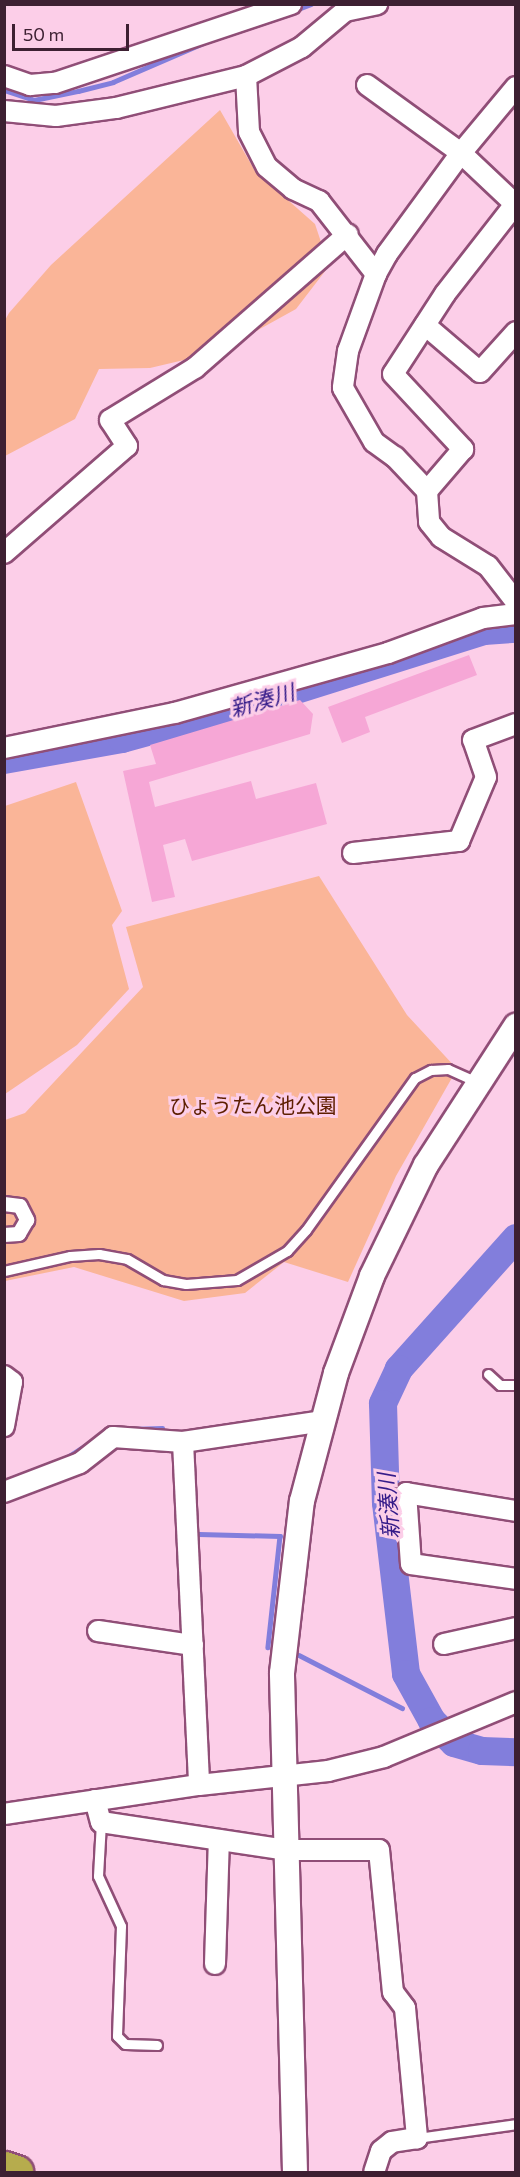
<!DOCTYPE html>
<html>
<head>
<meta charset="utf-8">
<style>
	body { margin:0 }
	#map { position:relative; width:520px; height:2177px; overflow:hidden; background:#fccee8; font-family:Commissioner,"Noto Sans JP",sans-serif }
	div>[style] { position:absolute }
	.green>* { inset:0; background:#fab598 }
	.stream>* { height:4.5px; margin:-2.25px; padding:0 2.25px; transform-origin:2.25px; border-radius:2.25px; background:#827edc }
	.river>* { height:28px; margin:-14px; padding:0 14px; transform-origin:14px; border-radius:14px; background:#827edc }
	.building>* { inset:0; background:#f6a7d6 }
	.roads { filter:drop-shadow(2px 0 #904e77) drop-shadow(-2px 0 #904e77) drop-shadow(0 2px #904e77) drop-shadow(0 -2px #904e77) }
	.service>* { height:9px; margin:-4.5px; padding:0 4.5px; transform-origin:4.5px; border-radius:4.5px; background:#fff }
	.pedestrian>* { height:14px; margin:-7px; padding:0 7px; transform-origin:7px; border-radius:7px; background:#fff }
	.minor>* { height:20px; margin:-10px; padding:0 10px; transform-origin:10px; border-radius:10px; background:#fff }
	.tertiary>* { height:24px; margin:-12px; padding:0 12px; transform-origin:12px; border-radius:12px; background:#fff }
	.motorway>* { height:33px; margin:-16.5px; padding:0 16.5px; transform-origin:16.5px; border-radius:16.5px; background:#b6ac4d }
	span { translate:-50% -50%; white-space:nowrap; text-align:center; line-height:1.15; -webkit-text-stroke:6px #fccee8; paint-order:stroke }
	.park-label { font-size:21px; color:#5e1f00 }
	.water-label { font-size:22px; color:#341b89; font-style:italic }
	.frame { position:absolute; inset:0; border:6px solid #3d2032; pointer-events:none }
	.scale { position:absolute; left:12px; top:24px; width:117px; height:27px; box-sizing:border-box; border:3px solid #3d2032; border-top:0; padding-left:8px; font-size:18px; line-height:21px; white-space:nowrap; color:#3d2032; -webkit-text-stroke:4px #fccee8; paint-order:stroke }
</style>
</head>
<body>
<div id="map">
	<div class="green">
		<div style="clip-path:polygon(220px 110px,255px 171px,315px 224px,329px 266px,296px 309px,218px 352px,150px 368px,99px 369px,75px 419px,5px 456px,4px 322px,9px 313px,51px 265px)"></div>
		<div style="clip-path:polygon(76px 782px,122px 911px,112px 925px,129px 989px,77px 1045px,5px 1094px,5px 806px)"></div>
		<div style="clip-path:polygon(319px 876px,407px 1015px,457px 1069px,396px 1176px,348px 1282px,284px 1262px,245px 1293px,184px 1301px,74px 1267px,5px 1281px,5px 1120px,25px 1113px,143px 987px,126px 927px)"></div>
	</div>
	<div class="stream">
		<div style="left:293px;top:11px;width:19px;rotate:-21deg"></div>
		<div style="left:4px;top:90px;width:32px;rotate:18deg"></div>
		<div style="left:34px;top:100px;width:45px;rotate:-11.6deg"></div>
		<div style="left:78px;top:91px;width:36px;rotate:-14deg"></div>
		<div style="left:113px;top:82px;width:98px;rotate:-23.4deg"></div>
		<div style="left:131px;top:1429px;width:31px;rotate:-2deg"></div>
		<div style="left:63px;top:1460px;width:54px;rotate:-32.8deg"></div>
		<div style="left:4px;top:1481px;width:34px;rotate:-17deg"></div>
		<div style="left:199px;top:1534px;width:81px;rotate:1.4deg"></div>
		<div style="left:280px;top:1536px;width:112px;rotate:96.2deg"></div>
		<div style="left:299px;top:1655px;width:116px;rotate:27.2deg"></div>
		<div style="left:425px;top:1718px;width:8px;rotate:23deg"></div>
	</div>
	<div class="river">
		<div style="left:4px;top:760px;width:120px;rotate:-10.1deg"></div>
		<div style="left:122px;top:739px;width:151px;rotate:-15.3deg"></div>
		<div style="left:268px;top:699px;width:226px;rotate:-17.5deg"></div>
		<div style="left:484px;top:631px;width:32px;rotate:-4deg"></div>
		<div style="left:516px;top:1238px;width:176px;rotate:131.8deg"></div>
		<div style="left:399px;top:1369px;width:38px;rotate:115deg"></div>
		<div style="left:383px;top:1404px;width:99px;rotate:88.3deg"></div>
		<div style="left:386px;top:1503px;width:172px;rotate:83.3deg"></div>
		<div style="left:406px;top:1674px;width:54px;rotate:61deg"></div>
		<div style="left:432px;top:1721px;width:31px;rotate:45deg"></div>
		<div style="left:454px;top:1743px;width:29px;rotate:16deg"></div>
		<div style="left:482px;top:1751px;width:34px;rotate:2deg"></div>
	</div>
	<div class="building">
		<div style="clip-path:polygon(469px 655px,477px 675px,365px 717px,370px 732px,342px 743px,328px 707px)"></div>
		<div style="clip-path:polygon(300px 700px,313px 714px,310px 734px,149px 782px,155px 807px,251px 781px,256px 799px,316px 783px,327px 824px,192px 861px,185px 839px,163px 845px,175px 897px,152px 902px,123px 771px,156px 764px,150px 745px)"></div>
	</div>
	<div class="roads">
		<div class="service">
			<div style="left:4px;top:1271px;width:68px;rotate:-12.8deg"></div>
			<div style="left:70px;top:1256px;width:29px;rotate:-4deg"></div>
			<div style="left:99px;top:1254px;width:28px;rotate:10deg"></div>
			<div style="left:127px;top:1259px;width:42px;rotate:30.3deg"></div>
			<div style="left:163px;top:1280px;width:23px;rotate:10deg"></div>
			<div style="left:186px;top:1284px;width:51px;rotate:-4.5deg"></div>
			<div style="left:237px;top:1280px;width:58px;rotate:-30.1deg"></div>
			<div style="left:287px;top:1251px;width:28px;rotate:-48deg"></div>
			<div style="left:306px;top:1230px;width:187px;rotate:-54.4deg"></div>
			<div style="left:415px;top:1078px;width:18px;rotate:-27deg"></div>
			<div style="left:431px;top:1070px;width:17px;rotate:-3deg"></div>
			<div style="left:448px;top:1069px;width:32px;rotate:24deg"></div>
			<div style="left:488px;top:1374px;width:16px;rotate:43deg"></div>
			<div style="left:500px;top:1385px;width:16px"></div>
			<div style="left:101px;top:1822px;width:54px;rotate:93.2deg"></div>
			<div style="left:98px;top:1876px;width:55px;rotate:65.3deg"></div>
			<div style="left:121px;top:1926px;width:110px;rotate:92.1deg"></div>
			<div style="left:117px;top:2036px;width:11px;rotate:45deg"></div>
			<div style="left:125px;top:2044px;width:32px;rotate:2deg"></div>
			<div style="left:417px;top:2138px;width:100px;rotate:-8deg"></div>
		</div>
		<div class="pedestrian">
			<div style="left:4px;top:1204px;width:16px;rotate:7deg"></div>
			<div style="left:20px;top:1206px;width:16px;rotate:63deg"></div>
			<div style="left:27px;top:1220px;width:16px;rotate:120deg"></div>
			<div style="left:19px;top:1234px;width:15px;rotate:176deg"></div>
		</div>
		<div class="minor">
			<div style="left:4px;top:76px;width:28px;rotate:19deg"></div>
			<div style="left:30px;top:85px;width:25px;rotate:-5deg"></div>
			<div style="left:55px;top:83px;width:249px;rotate:-18.5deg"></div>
			<div style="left:246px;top:76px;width:56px;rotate:86.9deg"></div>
			<div style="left:249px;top:132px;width:39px;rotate:63deg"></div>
			<div style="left:267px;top:167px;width:34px;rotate:40deg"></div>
			<div style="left:293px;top:189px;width:29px;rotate:25deg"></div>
			<div style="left:319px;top:201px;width:93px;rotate:52deg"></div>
			<div style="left:376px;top:274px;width:82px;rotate:110deg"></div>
			<div style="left:348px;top:351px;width:37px;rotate:98deg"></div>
			<div style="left:343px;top:388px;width:62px;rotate:60.1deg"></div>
			<div style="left:374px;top:442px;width:26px;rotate:36deg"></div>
			<div style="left:395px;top:457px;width:47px;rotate:46.7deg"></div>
			<div style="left:367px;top:85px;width:116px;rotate:35.9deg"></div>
			<div style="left:461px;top:153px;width:74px;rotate:43.4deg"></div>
			<div style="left:4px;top:111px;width:52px;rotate:5.5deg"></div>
			<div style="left:56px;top:116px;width:61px;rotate:-7.6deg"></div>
			<div style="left:116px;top:108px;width:134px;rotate:-13.8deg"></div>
			<div style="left:246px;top:76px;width:63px;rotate:-27.4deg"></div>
			<div style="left:302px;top:47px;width:56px;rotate:-39.9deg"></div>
			<div style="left:345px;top:11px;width:33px;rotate:-12deg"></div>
			<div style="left:516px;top:203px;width:115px;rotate:128deg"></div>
			<div style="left:445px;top:294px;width:95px;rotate:123deg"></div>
			<div style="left:393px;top:374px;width:103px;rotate:47deg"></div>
			<div style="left:463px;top:449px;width:55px;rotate:130.6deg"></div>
			<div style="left:427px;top:491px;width:31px;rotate:86deg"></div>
			<div style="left:429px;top:522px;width:19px;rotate:51deg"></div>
			<div style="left:441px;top:537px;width:55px;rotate:31.7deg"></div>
			<div style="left:488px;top:566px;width:46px;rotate:52.1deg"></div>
			<div style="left:376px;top:274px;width:23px;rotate:-61deg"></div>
			<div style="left:387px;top:254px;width:125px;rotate:-53.8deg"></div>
			<div style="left:461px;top:153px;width:86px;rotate:-50.2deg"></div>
			<div style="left:425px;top:325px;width:72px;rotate:40.5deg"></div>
			<div style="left:480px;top:372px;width:54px;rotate:-48deg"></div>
			<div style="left:4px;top:553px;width:163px;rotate:-41deg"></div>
			<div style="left:127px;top:446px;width:31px;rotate:-123deg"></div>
			<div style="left:110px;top:420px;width:100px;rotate:-31.5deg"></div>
			<div style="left:195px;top:368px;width:203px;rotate:-41.2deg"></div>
			<div style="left:4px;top:748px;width:175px;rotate:-11.6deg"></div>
			<div style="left:175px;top:713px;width:221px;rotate:-15.7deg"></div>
			<div style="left:388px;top:653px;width:101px;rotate:-20.2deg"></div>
			<div style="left:483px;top:618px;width:33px;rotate:-7deg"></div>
			<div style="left:353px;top:853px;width:107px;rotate:-6.5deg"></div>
			<div style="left:459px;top:841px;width:69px;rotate:-67.1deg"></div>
			<div style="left:486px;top:777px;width:39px;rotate:-109deg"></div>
			<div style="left:473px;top:740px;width:46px;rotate:-20.4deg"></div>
			<div style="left:4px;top:1376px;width:10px;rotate:37deg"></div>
			<div style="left:12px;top:1382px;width:45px;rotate:100.3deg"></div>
			<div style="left:183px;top:1442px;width:343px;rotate:87.3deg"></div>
			<div style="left:4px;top:1492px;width:81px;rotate:-20.9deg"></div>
			<div style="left:80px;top:1463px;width:42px;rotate:-38.2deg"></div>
			<div style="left:113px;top:1437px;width:70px;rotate:4.1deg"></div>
			<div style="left:183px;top:1442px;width:142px;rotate:-8.5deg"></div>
			<div style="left:516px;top:1511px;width:111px;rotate:-170.7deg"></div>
			<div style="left:406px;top:1493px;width:71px;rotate:86deg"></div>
			<div style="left:411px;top:1564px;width:106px;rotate:8.1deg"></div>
			<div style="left:98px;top:1631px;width:96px;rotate:8.4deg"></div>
			<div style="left:444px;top:1644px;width:74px;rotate:-12.5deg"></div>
			<div style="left:95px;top:1800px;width:23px;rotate:75deg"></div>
			<div style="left:101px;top:1822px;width:187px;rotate:8.6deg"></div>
			<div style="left:286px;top:1850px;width:93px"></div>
			<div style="left:379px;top:1850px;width:143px;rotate:84.4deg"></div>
			<div style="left:393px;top:1992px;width:20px;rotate:53deg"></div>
			<div style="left:405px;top:2008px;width:131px;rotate:84.7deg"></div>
			<div style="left:417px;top:2138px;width:25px;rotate:171deg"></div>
			<div style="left:392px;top:2142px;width:14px;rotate:141deg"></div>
			<div style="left:381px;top:2151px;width:22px;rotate:108deg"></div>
			<div style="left:4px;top:1814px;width:197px;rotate:-8.5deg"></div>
			<div style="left:199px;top:1785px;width:130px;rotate:-6.2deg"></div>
			<div style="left:328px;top:1771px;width:58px;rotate:-14deg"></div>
			<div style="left:384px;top:1757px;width:143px;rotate:-22.6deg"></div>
			<div style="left:215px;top:1964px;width:124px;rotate:-88.2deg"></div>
		</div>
		<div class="tertiary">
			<div style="left:295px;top:2172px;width:499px;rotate:-91.5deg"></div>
			<div style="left:282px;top:1673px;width:173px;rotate:-83.4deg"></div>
			<div style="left:302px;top:1501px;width:132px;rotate:-75.1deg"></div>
			<div style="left:336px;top:1373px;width:103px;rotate:-69.6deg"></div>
			<div style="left:372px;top:1276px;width:123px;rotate:-64.1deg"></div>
			<div style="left:426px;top:1165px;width:166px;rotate:-57.1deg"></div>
		</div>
		<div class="motorway">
			<div style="left:4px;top:2168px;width:13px;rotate:18deg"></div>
		</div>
	</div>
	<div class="park-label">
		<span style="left:253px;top:1105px">ひょうたん池公園</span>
	</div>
	<div class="water-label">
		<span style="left:262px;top:700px;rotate:-16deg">新湊川</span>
		<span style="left:388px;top:1506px;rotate:-94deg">新湊川</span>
	</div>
	<div class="frame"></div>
	<div class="scale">50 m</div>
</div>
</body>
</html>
